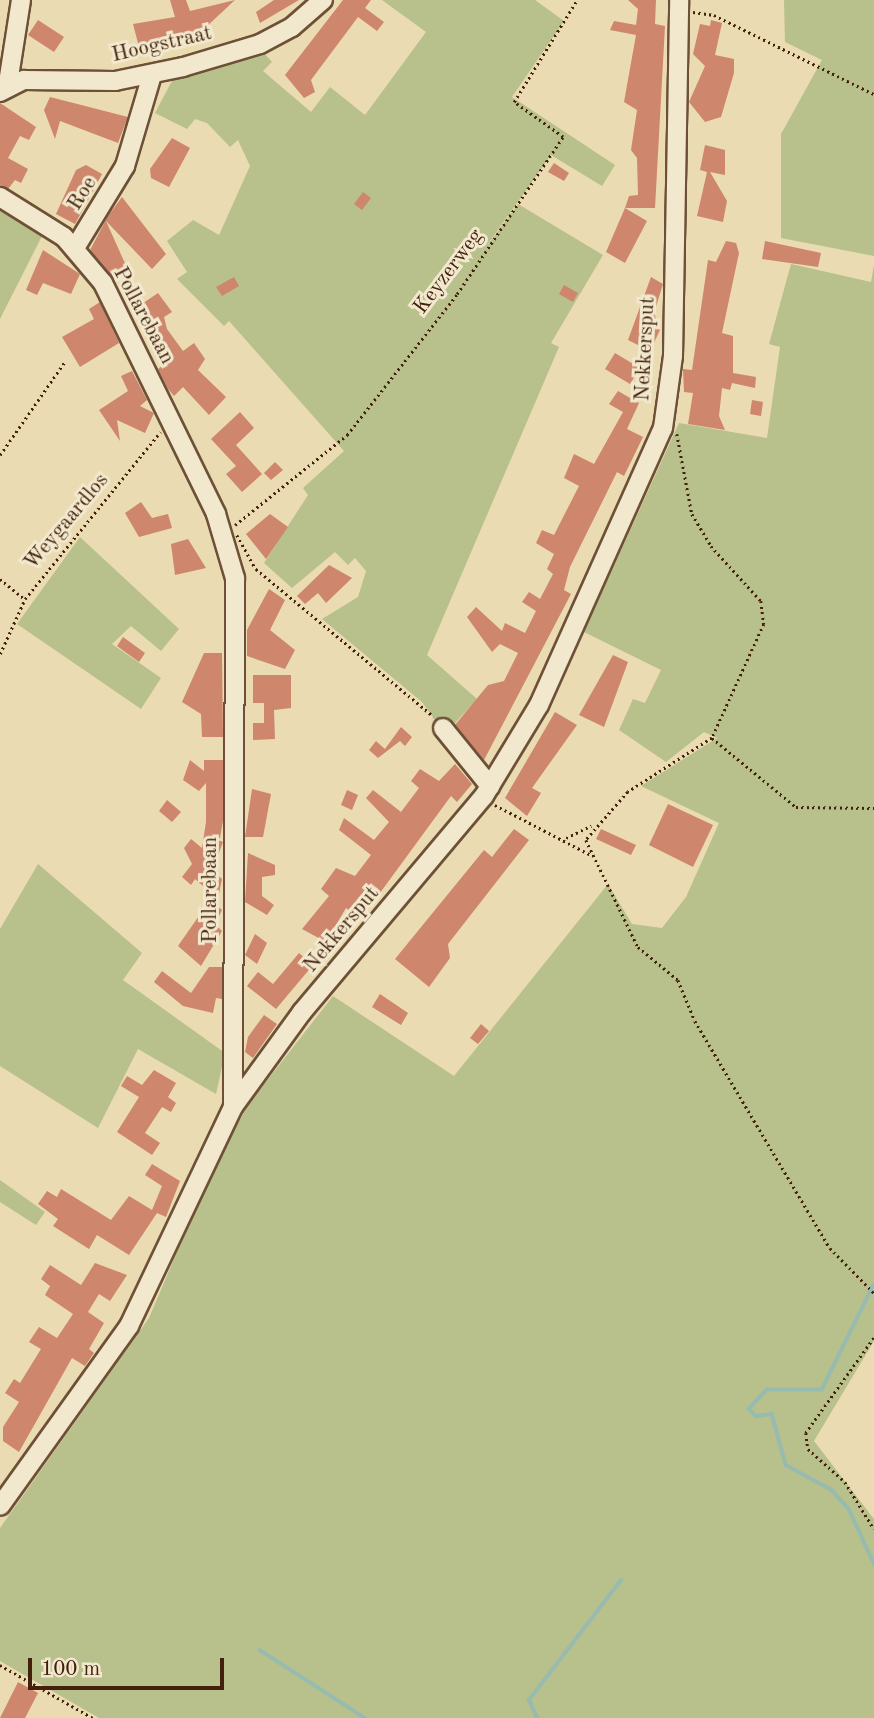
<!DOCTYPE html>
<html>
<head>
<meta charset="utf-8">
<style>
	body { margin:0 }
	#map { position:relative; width:874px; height:1718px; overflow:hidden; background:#eadbb2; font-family:"Old Standard TT",serif }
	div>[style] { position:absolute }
	.green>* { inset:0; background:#b8c08b }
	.stream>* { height:3.5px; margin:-1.75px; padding:0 1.75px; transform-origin:1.75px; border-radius:1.75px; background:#98bbb0 }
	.building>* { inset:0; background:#ce866d }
	.path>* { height:2.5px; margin-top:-1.25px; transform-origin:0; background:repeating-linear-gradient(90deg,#43210d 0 2px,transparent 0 5.5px) }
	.roads { filter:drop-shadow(2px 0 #6d5036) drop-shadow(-2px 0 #6d5036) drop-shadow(0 2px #6d5036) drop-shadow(0 -2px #6d5036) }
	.minor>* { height:18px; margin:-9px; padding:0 9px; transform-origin:9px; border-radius:9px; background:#f1e8cd }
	span { translate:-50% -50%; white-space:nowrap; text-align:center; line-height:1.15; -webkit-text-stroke:6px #f1e8cd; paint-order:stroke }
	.street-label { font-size:21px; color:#43210d }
	.scale { position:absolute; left:28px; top:1658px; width:196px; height:32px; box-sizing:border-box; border:4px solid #43210d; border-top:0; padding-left:9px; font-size:21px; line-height:24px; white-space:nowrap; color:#43210d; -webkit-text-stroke:5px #f1e8cd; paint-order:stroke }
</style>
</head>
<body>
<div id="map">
	<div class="green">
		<div style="clip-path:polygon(382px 0,535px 0,564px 21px,512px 97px,615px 165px,602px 186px,551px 155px,478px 258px,518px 204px,603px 255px,551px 343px,559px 347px,427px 655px,477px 699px,445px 734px,422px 702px,322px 619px,358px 597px,366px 571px,355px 558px,348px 565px,335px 552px,292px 588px,264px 563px,308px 495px,303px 488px,344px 451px,229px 321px,224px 326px,177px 279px,187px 272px,167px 241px,193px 220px,219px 235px,250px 166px,238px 140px,230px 147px,207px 123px,195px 119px,187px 129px,155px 113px,173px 79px,261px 50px,272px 62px,263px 71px,311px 112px,330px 87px,365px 115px,426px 32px)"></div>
		<div style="clip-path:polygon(784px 0,874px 0,874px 256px,781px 238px,781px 134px,822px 60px,785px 42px)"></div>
		<div style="clip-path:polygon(0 211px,43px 234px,0 319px)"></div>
		<div style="clip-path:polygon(791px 264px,871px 282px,874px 265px,874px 1341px,814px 1441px,874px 1519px,874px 1718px,99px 1718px,0 1661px,0 1528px,149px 1318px,210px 1174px,248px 1105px,333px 996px,454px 1076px,608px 884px,632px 924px,662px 928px,686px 897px,719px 823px,641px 786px,717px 738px,704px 732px,666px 762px,619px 730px,633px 699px,645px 703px,661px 670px,584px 632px,679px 423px,767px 438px,780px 347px,769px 344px)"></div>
		<div style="clip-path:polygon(80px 537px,179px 629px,161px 651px,131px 626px,112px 644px,161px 678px,141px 709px,17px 624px)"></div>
		<div style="clip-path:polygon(38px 864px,142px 953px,123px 980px,225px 1053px,216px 1094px,138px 1049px,98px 1128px,0 1066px,0 929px)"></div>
		<div style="clip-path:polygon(0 1180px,45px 1212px,36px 1225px,0 1202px)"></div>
	</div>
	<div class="stream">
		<div style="left:874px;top:1285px;width:117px;rotate:116.3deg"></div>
		<div style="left:822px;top:1390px;width:55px;rotate:180deg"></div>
		<div style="left:767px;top:1390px;width:26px;rotate:133deg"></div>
		<div style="left:749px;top:1409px;width:10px;rotate:45deg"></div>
		<div style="left:756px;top:1416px;width:16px;rotate:-7deg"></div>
		<div style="left:772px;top:1414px;width:53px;rotate:74.6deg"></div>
		<div style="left:786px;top:1465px;width:52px;rotate:28.5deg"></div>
		<div style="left:832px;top:1490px;width:25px;rotate:48deg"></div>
		<div style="left:849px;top:1509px;width:60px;rotate:65.2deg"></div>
		<div style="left:260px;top:1650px;width:125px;rotate:32.9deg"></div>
		<div style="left:537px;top:1718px;width:20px;rotate:-114deg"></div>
		<div style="left:529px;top:1700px;width:151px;rotate:-52.5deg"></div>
	</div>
	<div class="building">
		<div style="clip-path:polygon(170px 0,186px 0,190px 11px,235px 0,205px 28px,139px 47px,133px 24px,175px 17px)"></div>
		<div style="clip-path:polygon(274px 0,299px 0,260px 23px,256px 12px)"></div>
		<div style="clip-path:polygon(343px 0,371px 0,365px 8px,384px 22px,377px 31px,358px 17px,311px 80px,315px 92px,304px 98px,285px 75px)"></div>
		<div style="clip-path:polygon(628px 0,656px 0,655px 24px,665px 26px,655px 208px,625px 208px,629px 196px,638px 195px,637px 158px,631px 150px,637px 110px,624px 102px,636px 35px,610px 30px,614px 21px,636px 25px,638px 9px)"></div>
		<div style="clip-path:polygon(38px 20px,64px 37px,54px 52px,28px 35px)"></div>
		<div style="clip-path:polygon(711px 20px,722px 23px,715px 55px,734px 59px,734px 73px,721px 117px,705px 122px,689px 102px,705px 66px,693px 54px,700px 24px,710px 26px)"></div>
		<div style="clip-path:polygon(50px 97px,128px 117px,118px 143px,60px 121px,55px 139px,44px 110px)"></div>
		<div style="clip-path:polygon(0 103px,36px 127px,29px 140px,20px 136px,8px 158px,28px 169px,21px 183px,15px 180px,8px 189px,0 186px)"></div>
		<div style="clip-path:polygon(172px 138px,190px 148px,169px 187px,151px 178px,150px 169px)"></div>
		<div style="clip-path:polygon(705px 145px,725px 150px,725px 175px,710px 172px,727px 201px,723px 222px,697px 216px,707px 172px,700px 170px)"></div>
		<div style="clip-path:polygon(554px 163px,569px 173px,564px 181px,548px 172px)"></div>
		<div style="clip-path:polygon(86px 165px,102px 174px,75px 224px,56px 214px,76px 170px)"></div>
		<div style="clip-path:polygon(363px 192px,371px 198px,362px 210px,354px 204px)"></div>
		<div style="clip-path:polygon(122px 197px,166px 254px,152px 269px,106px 221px,128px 270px,114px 279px,90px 250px,108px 216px)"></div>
		<div style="clip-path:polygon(625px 208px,647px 221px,625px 263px,606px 252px)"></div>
		<div style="clip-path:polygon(726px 241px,736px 243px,739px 253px,722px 333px,733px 336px,733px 373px,756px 377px,755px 388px,732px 383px,730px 390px,722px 388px,719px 416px,725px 430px,688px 424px,693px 393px,684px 392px,683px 369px,692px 370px,708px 260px,716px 262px)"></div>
		<div style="clip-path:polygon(765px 241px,821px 253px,818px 267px,762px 259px)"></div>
		<div style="clip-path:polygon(43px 250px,80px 274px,71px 294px,43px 283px,37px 295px,26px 290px)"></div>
		<div style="clip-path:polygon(234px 277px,239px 286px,222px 296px,216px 287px)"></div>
		<div style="clip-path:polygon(651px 277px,663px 284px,654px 313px,660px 330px,650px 351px,628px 340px)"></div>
		<div style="clip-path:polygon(564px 285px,578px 293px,573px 302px,559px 294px)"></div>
		<div style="clip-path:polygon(158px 293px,172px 312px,164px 317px,167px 329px,183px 351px,194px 343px,205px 359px,198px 370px,226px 397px,209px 415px,183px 387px,174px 396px,168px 389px,158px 369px,167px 362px,161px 348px,133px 310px)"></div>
		<div style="clip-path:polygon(100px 302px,119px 343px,80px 367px,62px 337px,94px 319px,89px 309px)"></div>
		<div style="clip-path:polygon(615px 353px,640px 368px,630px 384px,605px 369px)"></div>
		<div style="clip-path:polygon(132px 371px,147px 400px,140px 406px,154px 413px,145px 433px,117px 420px,120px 441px,99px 410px,128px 391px,121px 376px)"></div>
		<div style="clip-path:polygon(618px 391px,639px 403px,627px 429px,643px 437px,624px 476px,617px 472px,570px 567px,564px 590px,571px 594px,484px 760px,455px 725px,488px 685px,504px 681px,518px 653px,500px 644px,492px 652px,467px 617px,476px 607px,502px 631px,505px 623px,525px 633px,536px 611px,522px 602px,529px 592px,540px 599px,553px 574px,547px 569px,554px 554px,536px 543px,542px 530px,554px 535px,579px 486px,564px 478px,574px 454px,594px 464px,623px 412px,609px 404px)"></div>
		<div style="clip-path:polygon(752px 400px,763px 402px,761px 416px,750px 414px)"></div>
		<div style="clip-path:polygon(240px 412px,254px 428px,236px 445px,262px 474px,242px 492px,226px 474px,236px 466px,211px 439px)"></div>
		<div style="clip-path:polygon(275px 462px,283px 470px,271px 480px,264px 473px)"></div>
		<div style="clip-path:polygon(141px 502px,152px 518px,168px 514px,172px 528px,139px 537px,125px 513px)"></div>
		<div style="clip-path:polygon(270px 514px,288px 527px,266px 559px,246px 534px)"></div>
		<div style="clip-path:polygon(188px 539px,206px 568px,175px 575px,171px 544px)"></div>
		<div style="clip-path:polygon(329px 565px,352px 578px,326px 603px,318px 593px,305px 604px,297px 596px)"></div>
		<div style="clip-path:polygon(269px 589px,285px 600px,270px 630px,295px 650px,285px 669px,247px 656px,247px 630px)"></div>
		<div style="clip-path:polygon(123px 637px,145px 653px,139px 662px,117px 646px)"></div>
		<div style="clip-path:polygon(204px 653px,222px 653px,223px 737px,202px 737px,201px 714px,182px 702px)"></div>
		<div style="clip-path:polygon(613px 655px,628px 662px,604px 727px,579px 715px)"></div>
		<div style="clip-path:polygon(253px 675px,291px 675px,291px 708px,274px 710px,275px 739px,253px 740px,253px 723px,264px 723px,264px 703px,253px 703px)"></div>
		<div style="clip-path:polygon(555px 712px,577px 725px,532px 788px,541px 793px,527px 816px,505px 798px)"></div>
		<div style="clip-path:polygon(401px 727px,412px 737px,405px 746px,400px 741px,378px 758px,369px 750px,376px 741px,385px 749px)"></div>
		<div style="clip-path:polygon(190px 760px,204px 771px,204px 760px,223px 760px,223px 821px,220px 838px,212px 838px,223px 842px,212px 871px,222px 879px,218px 899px,195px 879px,191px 885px,182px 877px,192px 864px,184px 848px,191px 839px,202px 848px,206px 822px,206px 783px,199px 791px,183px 780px)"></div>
		<div style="clip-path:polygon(455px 764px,472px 784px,457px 802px,451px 796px,377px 897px,373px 893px,357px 916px,346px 908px,326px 942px,302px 929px,329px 896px,321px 889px,336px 868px,355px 876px,371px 855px,339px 830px,344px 818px,374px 840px,389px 822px,366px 798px,373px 790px,401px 812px,419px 788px,411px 781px,420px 769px,439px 781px)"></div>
		<div style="clip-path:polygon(252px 789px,271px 794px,263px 837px,245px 837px)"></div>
		<div style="clip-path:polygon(347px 790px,358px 795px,352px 810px,341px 805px)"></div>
		<div style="clip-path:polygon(167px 800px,181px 812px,172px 822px,159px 811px)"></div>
		<div style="clip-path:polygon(668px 804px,713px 825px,693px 867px,649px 845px)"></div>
		<div style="clip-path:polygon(514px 829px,529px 840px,448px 944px,450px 958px,429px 987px,395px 959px,484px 850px,492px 857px)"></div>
		<div style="clip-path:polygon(601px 829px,636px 845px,631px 855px,596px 839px)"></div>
		<div style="clip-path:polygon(248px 853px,275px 865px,275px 875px,262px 877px,262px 896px,274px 905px,267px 915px,245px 902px)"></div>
		<div style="clip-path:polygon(210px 900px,222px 910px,215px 924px,222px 931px,201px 966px,178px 946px)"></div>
		<div style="clip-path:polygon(255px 934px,267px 943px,257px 964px,245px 955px)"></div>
		<div style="clip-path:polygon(299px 953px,313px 965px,276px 1009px,247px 986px,258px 972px,273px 984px)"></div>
		<div style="clip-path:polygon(209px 967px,222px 967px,222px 999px,216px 998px,213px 1013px,183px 1006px,154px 982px,162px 971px,191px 993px)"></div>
		<div style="clip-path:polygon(380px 994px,408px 1013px,401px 1025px,372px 1007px)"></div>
		<div style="clip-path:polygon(264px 1015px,277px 1024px,253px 1058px,245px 1052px,248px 1037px)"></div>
		<div style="clip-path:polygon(481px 1024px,489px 1031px,478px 1044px,470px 1038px)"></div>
		<div style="clip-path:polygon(154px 1070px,176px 1083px,168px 1097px,176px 1103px,171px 1112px,162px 1107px,145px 1133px,160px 1143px,152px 1155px,117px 1132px,139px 1097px,121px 1086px,127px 1076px,142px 1085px)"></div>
		<div style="clip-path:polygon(152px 1164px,180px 1181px,166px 1217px,157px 1213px,129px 1255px,97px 1235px,89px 1249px,53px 1226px,58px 1219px,38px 1204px,47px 1191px,57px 1197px,61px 1189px,111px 1220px,129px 1196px,152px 1210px,162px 1186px,145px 1175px)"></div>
		<div style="clip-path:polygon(95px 1263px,127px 1275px,110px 1301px,99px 1294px,88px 1312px,104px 1323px,89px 1349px,94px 1353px,85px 1366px,72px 1358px,19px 1452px,3px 1441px,3px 1427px,19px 1402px,5px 1393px,14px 1379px,20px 1383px,41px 1349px,29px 1342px,39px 1327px,57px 1338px,73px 1314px,45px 1295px,50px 1286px,41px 1279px,50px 1265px,81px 1285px)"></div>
		<div style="clip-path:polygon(18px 1682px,38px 1693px,25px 1718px,0 1718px)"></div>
	</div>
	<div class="path">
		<div style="left:693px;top:12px;width:21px;rotate:8deg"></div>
		<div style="left:714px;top:15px;width:178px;rotate:26.3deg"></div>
		<div style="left:677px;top:434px;width:81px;rotate:79.4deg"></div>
		<div style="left:692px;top:514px;width:37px;rotate:59deg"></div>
		<div style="left:711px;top:546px;width:74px;rotate:47.7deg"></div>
		<div style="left:761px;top:601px;width:23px;rotate:83deg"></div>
		<div style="left:764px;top:624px;width:125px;rotate:114.5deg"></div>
		<div style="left:712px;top:738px;width:100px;rotate:147.3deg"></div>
		<div style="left:628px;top:792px;width:64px;rotate:131.2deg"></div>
		<div style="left:586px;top:840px;width:119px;rotate:64.1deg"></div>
		<div style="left:638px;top:947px;width:52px;rotate:39.5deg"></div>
		<div style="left:678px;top:980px;width:44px;rotate:67.5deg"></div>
		<div style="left:695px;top:1021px;width:264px;rotate:59.3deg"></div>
		<div style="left:830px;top:1248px;width:63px;rotate:45.6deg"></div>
		<div style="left:0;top:455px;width:112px;rotate:-55.2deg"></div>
		<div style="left:235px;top:525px;width:144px;rotate:-38.8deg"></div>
		<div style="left:347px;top:435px;width:179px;rotate:-52deg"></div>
		<div style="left:457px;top:294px;width:189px;rotate:-56deg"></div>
		<div style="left:563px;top:137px;width:60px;rotate:-144.5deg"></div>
		<div style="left:514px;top:102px;width:120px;rotate:-58.3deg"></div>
		<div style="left:237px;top:535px;width:39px;rotate:61deg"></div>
		<div style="left:256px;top:569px;width:231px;rotate:39.7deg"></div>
		<div style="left:0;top:579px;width:32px;rotate:39deg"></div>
		<div style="left:0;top:654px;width:60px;rotate:-65.6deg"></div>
		<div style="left:25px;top:599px;width:215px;rotate:-51deg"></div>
		<div style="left:712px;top:738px;width:109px;rotate:39.4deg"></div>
		<div style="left:796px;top:807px;width:78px;rotate:0.7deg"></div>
		<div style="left:495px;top:805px;width:108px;rotate:27.5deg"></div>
		<div style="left:566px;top:838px;width:28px;rotate:-26deg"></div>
		<div style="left:874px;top:1338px;width:117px;rotate:125.6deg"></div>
		<div style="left:806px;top:1433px;width:16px;rotate:83deg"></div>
		<div style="left:808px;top:1449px;width:50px;rotate:41.7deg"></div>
		<div style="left:845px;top:1482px;width:55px;rotate:58.3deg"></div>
		<div style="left:0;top:1665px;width:107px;rotate:29.7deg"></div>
	</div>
	<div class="roads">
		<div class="minor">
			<div style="left:8px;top:83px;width:84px;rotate:-81.1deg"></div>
			<div style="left:0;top:92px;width:27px;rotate:-27deg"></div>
			<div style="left:24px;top:80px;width:91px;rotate:0.6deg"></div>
			<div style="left:115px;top:81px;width:69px;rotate:-11.6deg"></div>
			<div style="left:183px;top:67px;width:80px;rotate:-16.6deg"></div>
			<div style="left:260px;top:44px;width:36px;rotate:-28deg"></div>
			<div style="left:292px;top:27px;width:41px;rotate:-41.1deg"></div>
			<div style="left:0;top:197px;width:75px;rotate:32deg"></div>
			<div style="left:64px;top:237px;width:60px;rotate:49.7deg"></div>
			<div style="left:103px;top:283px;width:257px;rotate:63.9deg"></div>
			<div style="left:216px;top:514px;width:67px;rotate:73.5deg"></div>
			<div style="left:235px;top:578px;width:529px;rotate:90.22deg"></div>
			<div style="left:233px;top:1107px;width:242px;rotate:115.4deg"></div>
			<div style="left:129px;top:1326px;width:221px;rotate:125.6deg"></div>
			<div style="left:75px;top:248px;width:96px;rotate:-58.6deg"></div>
			<div style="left:125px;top:166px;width:95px;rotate:-73.5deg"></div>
			<div style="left:443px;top:728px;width:75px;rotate:51deg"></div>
			<div style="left:233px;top:1107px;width:117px;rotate:-54deg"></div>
			<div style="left:302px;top:1012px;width:282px;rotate:-49.9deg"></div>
			<div style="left:484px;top:796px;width:106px;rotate:-58.9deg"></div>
			<div style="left:539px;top:705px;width:303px;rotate:-65.9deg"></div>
			<div style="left:663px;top:428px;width:73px;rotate:-82.1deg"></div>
			<div style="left:673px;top:356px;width:356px;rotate:-89deg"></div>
		</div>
	</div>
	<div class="street-label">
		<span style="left:162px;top:45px;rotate:-13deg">Hoogstraat</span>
		<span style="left:83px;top:194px;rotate:-58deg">Roe</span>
		<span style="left:449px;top:272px;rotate:-53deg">Keyzerweg</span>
		<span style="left:143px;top:316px;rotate:62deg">Pollarebaan</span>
		<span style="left:646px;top:349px;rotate:-87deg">Nekkersput</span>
		<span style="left:67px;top:522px;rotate:-50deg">Weygaardlos</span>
		<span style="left:211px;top:890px;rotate:-90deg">Pollarebaan</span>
		<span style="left:342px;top:930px;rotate:-50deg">Nekkersput</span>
	</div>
	<div class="scale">100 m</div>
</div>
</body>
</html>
